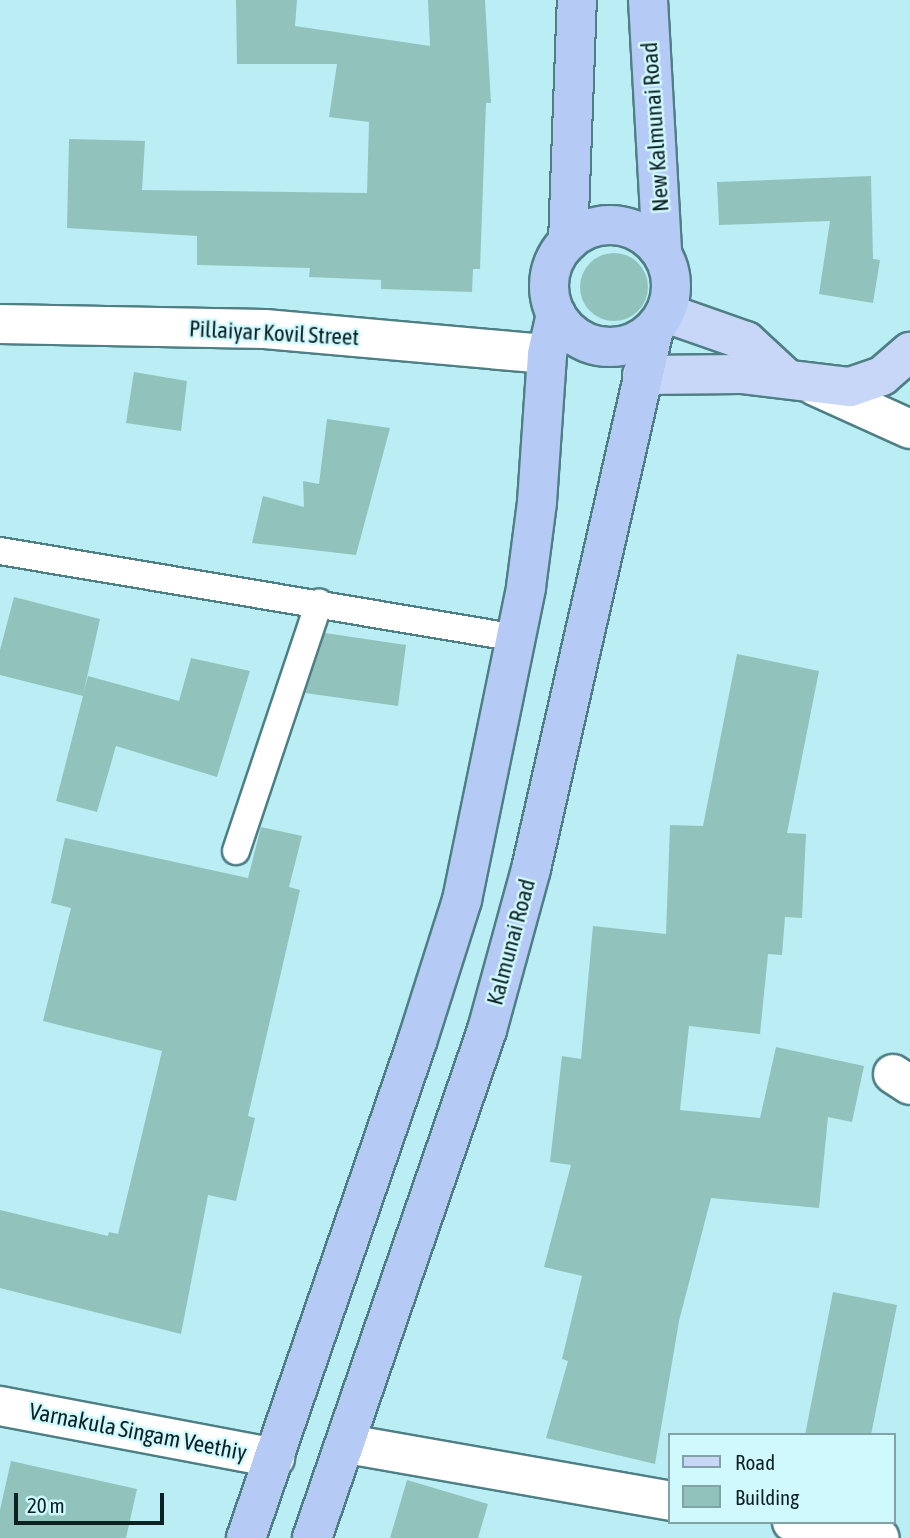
<!DOCTYPE html>
<html>
<head>
<meta charset="utf-8">
<style>
	body { margin:0 }
	#map { position:relative; width:910px; height:1538px; overflow:hidden; background:#baeef4; font-family:"Asap Condensed",sans-serif }
	div>[style] { position:absolute }
	.building>* { inset:0; background:#91c3bc }
	.round { border-radius:50% }
	.roads { filter:drop-shadow(2px 0 #4e7f85) drop-shadow(-2px 0 #4e7f85) drop-shadow(0 2px #4e7f85) drop-shadow(0 -2px #4e7f85) }
	.service>* { height:26px; margin:-13px; padding:0 13px; transform-origin:13px; border-radius:13px; background:#fff }
	.minor>* { height:38px; margin:-19px; padding:0 19px; transform-origin:19px; border-radius:19px; background:#fff }
	.primary>* { height:38px; margin:-19px; padding:0 19px; transform-origin:19px; border-radius:19px; background:#c8d7f8 }
	.trunk>* { height:38px; margin:-19px; padding:0 19px; transform-origin:19px; border-radius:19px; background:#b6caf6 }
	.trunk>.ring { margin:-19px; padding:0; box-sizing:content-box; background:none; border:38px solid #b6caf6; border-radius:50% }
	span { translate:-50% -50%; white-space:nowrap; text-align:center; line-height:1.15; -webkit-text-stroke:5px #d0f9fe; paint-order:stroke }
	.street-label { font-size:23px; color:#0d2123 }
	.legend { position:absolute; left:668px; top:1433px; width:228px; height:91px; box-sizing:border-box; background:#d0f9fe; border:2px solid #82a3a6; margin:0; padding:9px 12px; list-style:none; font-size:21px; color:#0d2123 }
	.legend li { display:flex; align-items:center; gap:14px; height:35px }
	.legend b { width:35px; border:2px solid #82a3a6 }
	.scale { position:absolute; left:14px; top:1493px; width:150px; height:32px; box-sizing:border-box; border:4px solid #0d2123; border-top:0; padding-left:9px; font-size:21px; line-height:24px; white-space:nowrap; color:#0d2123; -webkit-text-stroke:5px #d0f9fe; paint-order:stroke }
</style>
</head>
<body>
<div id="map">
	<div class="building">
		<div style="clip-path:polygon(236px 0,297px 0,295px 26px,430px 46px,428px 0,485px 0,491px 103px,486px 103px,480px 269px,473px 269px,472px 292px,381px 289px,381px 280px,309px 277px,310px 268px,197px 265px,197px 236px,67px 228px,69px 139px,145px 141px,142px 190px,367px 193px,369px 122px,329px 117px,337px 64px,237px 64px)"></div>
		<div style="clip-path:polygon(871px 176px,873px 259px,880px 260px,873px 303px,819px 294px,830px 221px,719px 225px,717px 182px)"></div>
		<div class="round" style="left:580px;top:253px;width:68px;height:68px"></div>
		<div style="clip-path:polygon(134px 372px,187px 381px,181px 431px,126px 423px)"></div>
		<div style="clip-path:polygon(327px 419px,390px 428px,356px 555px,252px 543px,263px 496px,304px 507px,303px 481px,319px 484px)"></div>
		<div style="clip-path:polygon(14px 597px,100px 619px,83px 695px,88px 676px,179px 701px,191px 658px,250px 671px,217px 777px,116px 746px,97px 812px,56px 801px,83px 696px,0 675px,0 650px)"></div>
		<div style="clip-path:polygon(325px 633px,406px 645px,398px 706px,305px 693px)"></div>
		<div style="clip-path:polygon(737px 654px,819px 671px,787px 833px,806px 834px,802px 918px,785px 917px,782px 955px,768px 954px,760px 1034px,689px 1026px,680px 1110px,760px 1118px,776px 1047px,864px 1066px,852px 1122px,828px 1117px,819px 1208px,711px 1198px,679px 1321px,655px 1464px,546px 1438px,568px 1361px,562px 1359px,582px 1276px,544px 1267px,571px 1165px,550px 1162px,562px 1056px,581px 1059px,593px 926px,666px 934px,670px 825px,703px 826px)"></div>
		<div style="clip-path:polygon(261px 827px,302px 836px,289px 887px,300px 890px,248px 1116px,255px 1118px,236px 1201px,208px 1195px,181px 1334px,0 1288px,0 1210px,108px 1236px,109px 1232px,118px 1234px,162px 1051px,43px 1021px,71px 908px,51px 903px,65px 838px,248px 878px)"></div>
		<div style="clip-path:polygon(833px 1292px,897px 1305px,871px 1435px,805px 1435px)"></div>
		<div style="clip-path:polygon(11px 1461px,137px 1489px,126px 1538px,0 1538px,0 1510px)"></div>
		<div style="clip-path:polygon(407px 1480px,488px 1504px,478px 1538px,390px 1538px)"></div>
	</div>
	<div class="roads">
		<div class="service">
			<div style="left:0;top:551px;width:524px;rotate:9.55deg"></div>
			<div style="left:236px;top:851px;width:262px;rotate:-71.5deg"></div>
		</div>
		<div class="minor">
			<div style="left:0;top:324px;width:265px;rotate:1.1deg"></div>
			<div style="left:265px;top:329px;width:283px;rotate:5.1deg"></div>
			<div style="left:815px;top:386px;width:104px;rotate:24.4deg"></div>
			<div style="left:893px;top:1074px;width:20px;rotate:33deg"></div>
			<div style="left:0;top:1406px;width:280px;rotate:10.7deg"></div>
			<div style="left:348px;top:1444px;width:327px;rotate:10deg"></div>
			<div style="left:792px;top:1522px;width:89px;rotate:10.3deg"></div>
		</div>
		<div class="primary">
			<div style="left:666px;top:313px;width:85px;rotate:19.3deg"></div>
			<div style="left:746px;top:341px;width:56px;rotate:42.8deg"></div>
			<div style="left:642px;top:375px;width:99px;rotate:-0.6deg"></div>
			<div style="left:741px;top:374px;width:110px;rotate:6.8deg"></div>
			<div style="left:850px;top:387px;width:34px;rotate:-19deg"></div>
			<div style="left:882px;top:376px;width:37px;rotate:-41deg"></div>
		</div>
		<div class="trunk">
			<div style="left:648px;top:0;width:253px;rotate:86.8deg"></div>
			<div class="ring" style="left:549px;top:225px;width:84px;height:84px"></div>
			<div style="left:568px;top:242px;width:242px;rotate:-87.9deg"></div>
			<div style="left:246px;top:1538px;width:525px;rotate:-70.98deg"></div>
			<div style="left:417px;top:1042px;width:149px;rotate:-72.4deg"></div>
			<div style="left:462px;top:900px;width:319px;rotate:-78.4deg"></div>
			<div style="left:526px;top:587px;width:86px;rotate:-82.6deg"></div>
			<div style="left:537px;top:502px;width:148px;rotate:-86.1deg"></div>
			<div style="left:547px;top:354px;width:41px;rotate:-77.3deg"></div>
			<div style="left:312px;top:1538px;width:537px;rotate:-70.99deg"></div>
			<div style="left:487px;top:1030px;width:167px;rotate:-74.7deg"></div>
			<div style="left:531px;top:869px;width:554px;rotate:-77.17deg"></div>
		</div>
	</div>
	<div class="street-label">
		<span style="left:655px;top:127px;rotate:-94deg">New Kalmunai Road</span>
		<span style="left:274px;top:333px;rotate:3deg">Pillaiyar Kovil Street</span>
		<span style="left:511px;top:942px;rotate:-75deg">Kalmunai Road</span>
		<span style="left:138px;top:1432px;rotate:11deg">Varnakula Singam Veethiy</span>
	</div>
	<ul class="legend">
	<li><b style="height:9px;background:#c8d7f8"></b>Road</li>
	<li><b style="height:19px;background:#91c3bc"></b>Building</li>
	</ul>
	<div class="scale">20 m</div>
</div>
</body>
</html>
